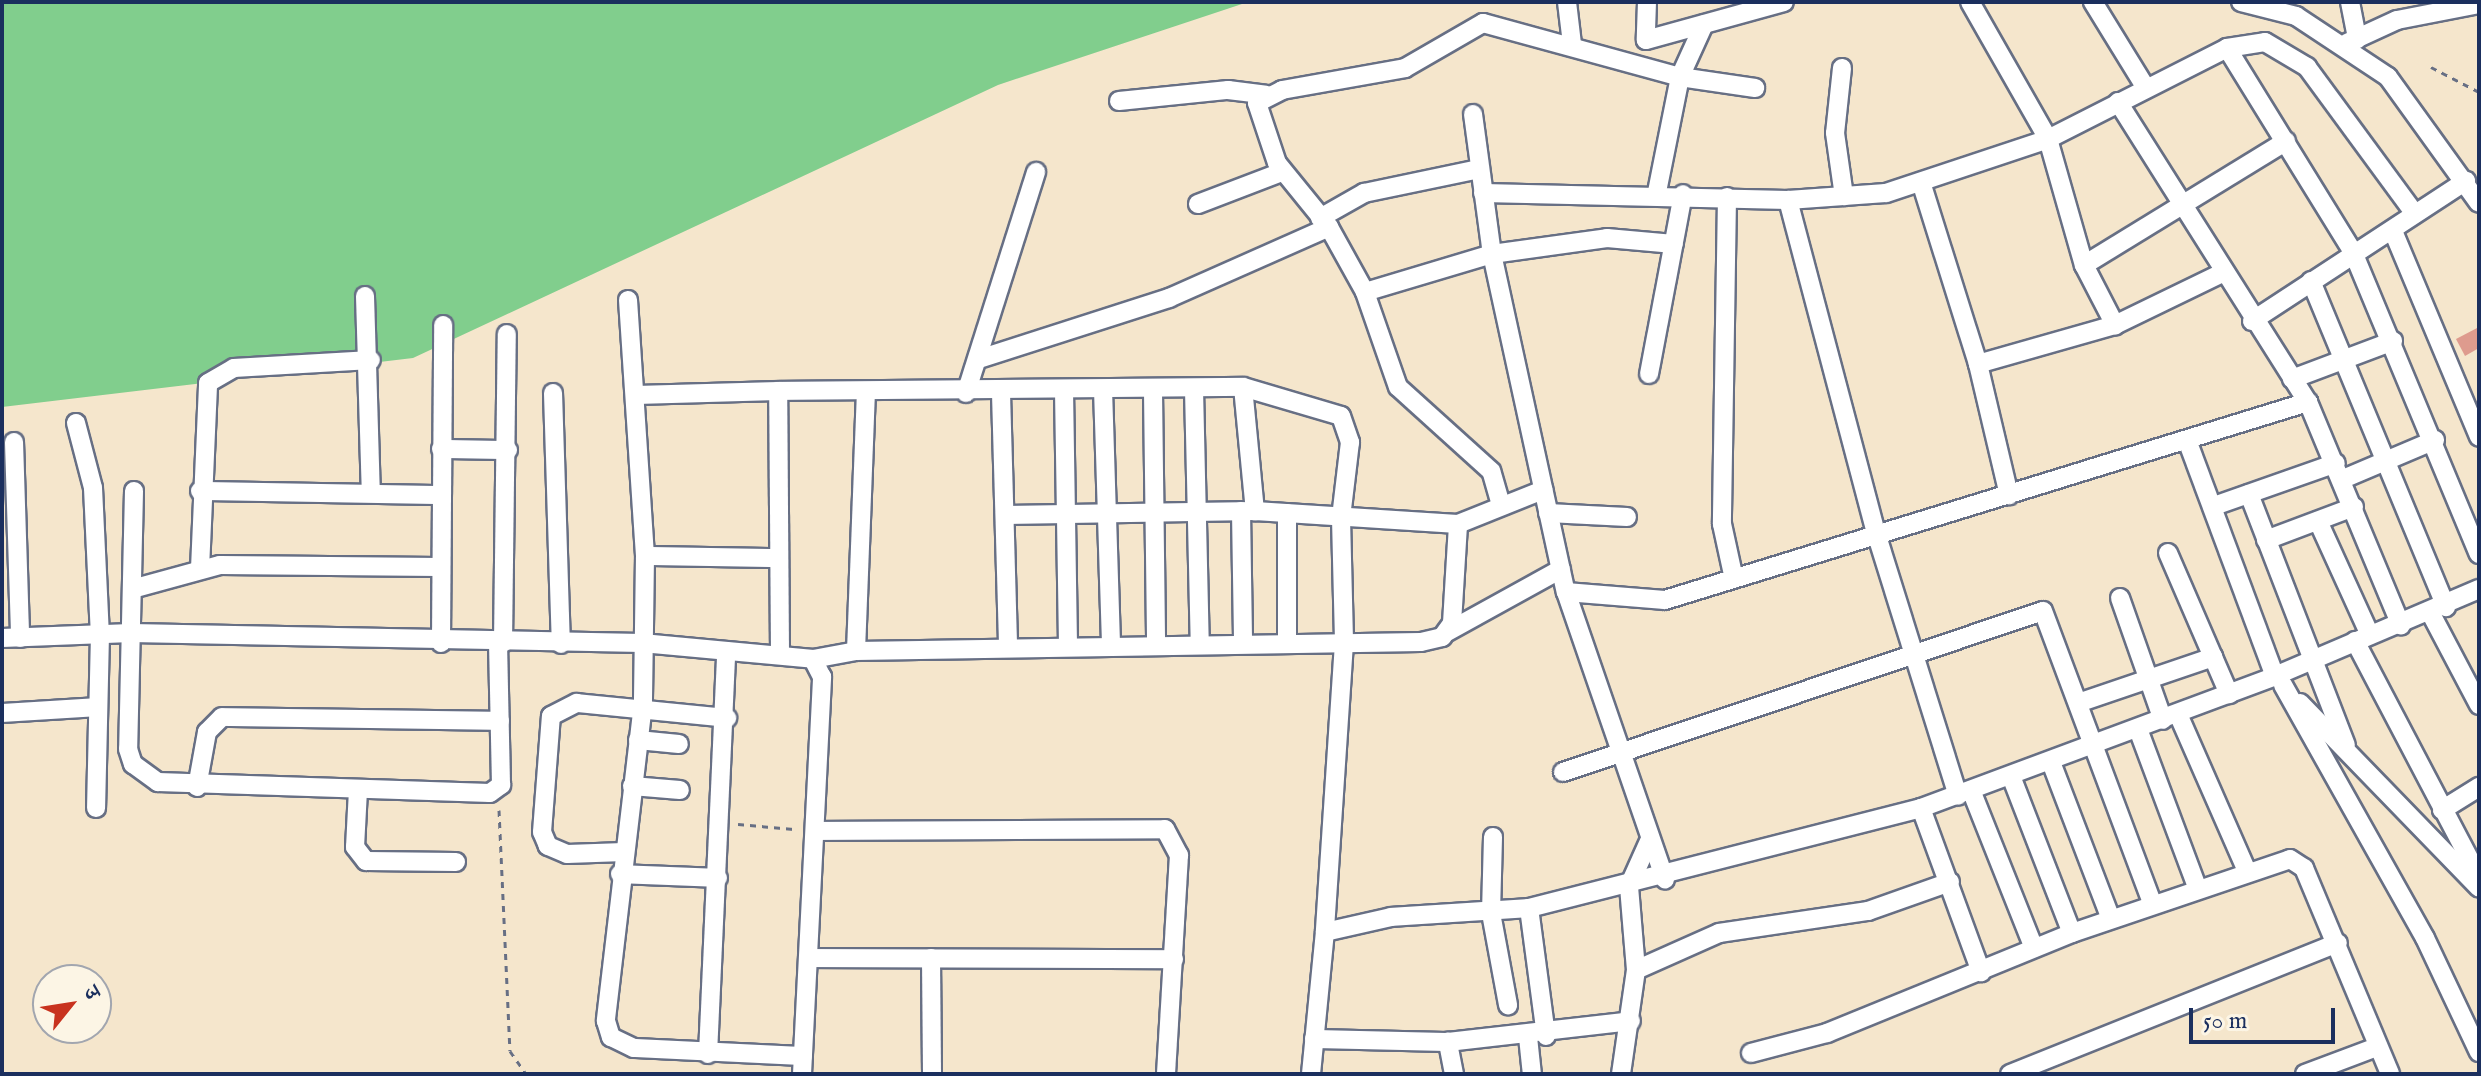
<!DOCTYPE html>
<html>
<head>
<meta charset="utf-8">
<style>
	body { margin:0 }
	#map { position:relative; width:2481px; height:1076px; overflow:hidden; background:#f5e6cc; font-family:"IM FELL English","Noto Serif Devanagari",serif }
	div>[style] { position:absolute }
	.green>* { inset:0; background:#81ce8d }
	.building>* { inset:0; background:#de9b8e }
	.path>* { height:3px; margin-top:-1.5px; transform-origin:0; background:repeating-linear-gradient(90deg,#676f84 0 6px,transparent 0 12px) }
	.roads { filter:drop-shadow(2px 0 #676f84) drop-shadow(-2px 0 #676f84) drop-shadow(0 2px #676f84) drop-shadow(0 -2px #676f84) }
	.street>* { height:18px; margin:-9px; padding:0 9px; transform-origin:9px; border-radius:9px; background:#fff }
	span { translate:-50% -50%; white-space:nowrap; text-align:center; line-height:1.15; -webkit-text-stroke:7px #fcf5e5; paint-order:stroke }
	.frame { position:absolute; inset:0; border:4px solid #1b2f5e; pointer-events:none }
	.north { position:absolute; left:32px; top:964px; width:80px; height:80px; box-sizing:border-box; background:#fcf5e5; border:2px solid #a2a6af; border-radius:50%; rotate:60deg; font-size:22px; font-weight:700; line-height:32px; text-align:center; color:#1b2f5e }
	.north::after { content:''; display:block; margin:auto; width:28px; height:36px; background:#c8321e; clip-path:polygon(50% 0,100% 100%,50% 72%,0 100%) }
	.scale { position:absolute; left:2189px; top:1008px; width:146px; height:36px; box-sizing:border-box; border:4px solid #1b2f5e; border-top:0; padding-left:10px; font-size:24px; line-height:28px; white-space:nowrap; color:#1b2f5e; -webkit-text-stroke:6px #fcf5e5; paint-order:stroke }
</style>
</head>
<body>
<div id="map">
	<div class="green">
		<div style="clip-path:polygon(2px 2px,1248px 2px,998px 85px,413px 358px,2px 407px)"></div>
	</div>
	<div class="building">
		<div style="clip-path:polygon(2479px 327px,2479px 348px,2465px 356px,2456px 339px)"></div>
	</div>
	<div class="path">
		<div style="left:2431px;top:67px;width:54px;rotate:27.5deg"></div>
		<div style="left:499px;top:810px;width:241px;rotate:87.4deg"></div>
		<div style="left:510px;top:1051px;width:28px;rotate:55deg"></div>
		<div style="left:738px;top:824px;width:56px;rotate:5.1deg"></div>
	</div>
	<div class="roads">
		<div class="street">
			<div style="left:1567px;top:2px;width:42px;rotate:83.2deg"></div>
			<div style="left:1647px;top:2px;width:38px;rotate:92deg"></div>
			<div style="left:1646px;top:40px;width:143px;rotate:-15.4deg"></div>
			<div style="left:1970px;top:2px;width:158px;rotate:60.3deg"></div>
			<div style="left:2048px;top:139px;width:131px;rotate:74.1deg"></div>
			<div style="left:2084px;top:265px;width:68px;rotate:62.7deg"></div>
			<div style="left:2093px;top:2px;width:101px;rotate:58.4deg"></div>
			<div style="left:2241px;top:2px;width:57px;rotate:14.3deg"></div>
			<div style="left:2296px;top:16px;width:110px;rotate:33.5deg"></div>
			<div style="left:2388px;top:77px;width:155px;rotate:54.2deg"></div>
			<div style="left:2350px;top:2px;width:38px;rotate:79deg"></div>
			<div style="left:2347px;top:43px;width:55px;rotate:-24.7deg"></div>
			<div style="left:2397px;top:20px;width:84px;rotate:-11deg"></div>
			<div style="left:2227px;top:48px;width:240px;rotate:58.3deg"></div>
			<div style="left:2353px;top:252px;width:327px;rotate:67.4deg"></div>
			<div style="left:1842px;top:68px;width:65px;rotate:96.1deg"></div>
			<div style="left:1835px;top:133px;width:64px;rotate:81.9deg"></div>
			<div style="left:1119px;top:101px;width:110px;rotate:-5.8deg"></div>
			<div style="left:1228px;top:90px;width:38px;rotate:7deg"></div>
			<div style="left:2118px;top:102px;width:355px;rotate:57.7deg"></div>
			<div style="left:2308px;top:402px;width:242px;rotate:67.4deg"></div>
			<div style="left:1473px;top:114px;width:141px;rotate:82.3deg"></div>
			<div style="left:1492px;top:254px;width:346px;rotate:77.7deg"></div>
			<div style="left:1566px;top:592px;width:304px;rotate:71deg"></div>
			<div style="left:1921px;top:182px;width:191px;rotate:72.6deg"></div>
			<div style="left:1978px;top:364px;width:135px;rotate:76.7deg"></div>
			<div style="left:1657px;top:192px;width:117px;rotate:-78.7deg"></div>
			<div style="left:1680px;top:77px;width:58px;rotate:-65.6deg"></div>
			<div style="left:1483px;top:193px;width:305px;rotate:1.3deg"></div>
			<div style="left:1788px;top:200px;width:98px;rotate:-4.1deg"></div>
			<div style="left:1886px;top:193px;width:171px;rotate:-18.4deg"></div>
			<div style="left:2048px;top:139px;width:201px;rotate:-26.9deg"></div>
			<div style="left:2227px;top:48px;width:38px;rotate:-9deg"></div>
			<div style="left:2265px;top:42px;width:49px;rotate:30.8deg"></div>
			<div style="left:2307px;top:67px;width:182px;rotate:53.7deg"></div>
			<div style="left:1727px;top:197px;width:327px;rotate:90.9deg"></div>
			<div style="left:1722px;top:524px;width:56px;rotate:77.7deg"></div>
			<div style="left:1788px;top:200px;width:348px;rotate:75.2deg"></div>
			<div style="left:1877px;top:536px;width:272px;rotate:72.7deg"></div>
			<div style="left:1198px;top:204px;width:90px;rotate:-20.9deg"></div>
			<div style="left:1320px;top:218px;width:51px;rotate:-29.6deg"></div>
			<div style="left:1364px;top:193px;width:117px;rotate:-11.8deg"></div>
			<div style="left:2393px;top:231px;width:223px;rotate:67.3deg"></div>
			<div style="left:2084px;top:265px;width:237px;rotate:-31.5deg"></div>
			<div style="left:2311px;top:281px;width:353px;rotate:67.5deg"></div>
			<div style="left:1365px;top:292px;width:133px;rotate:-16.7deg"></div>
			<div style="left:1492px;top:254px;width:116px;rotate:-7.9deg"></div>
			<div style="left:1607px;top:238px;width:67px;rotate:5.1deg"></div>
			<div style="left:365px;top:296px;width:197px;rotate:88.3deg"></div>
			<div style="left:628px;top:300px;width:257px;rotate:86.2deg"></div>
			<div style="left:645px;top:556px;width:148px;rotate:90.8deg"></div>
			<div style="left:643px;top:704px;width:319px;rotate:96.7deg"></div>
			<div style="left:606px;top:1021px;width:17px;rotate:73deg"></div>
			<div style="left:611px;top:1037px;width:25px;rotate:26deg"></div>
			<div style="left:634px;top:1048px;width:169px;rotate:2.7deg"></div>
			<div style="left:2252px;top:321px;width:256px;rotate:-33.2deg"></div>
			<div style="left:979px;top:359px;width:200px;rotate:-17.8deg"></div>
			<div style="left:1169px;top:298px;width:175px;rotate:-23.9deg"></div>
			<div style="left:1978px;top:364px;width:142px;rotate:-15.9deg"></div>
			<div style="left:2115px;top:325px;width:119px;rotate:-25.9deg"></div>
			<div style="left:1649px;top:374px;width:183px;rotate:-79.3deg"></div>
			<div style="left:2292px;top:379px;width:108px;rotate:-20.6deg"></div>
			<div style="left:1243px;top:387px;width:125px;rotate:84.5deg"></div>
			<div style="left:1103px;top:389px;width:257px;rotate:88.2deg"></div>
			<div style="left:1194px;top:389px;width:256px;rotate:88.7deg"></div>
			<div style="left:1064px;top:390px;width:257px;rotate:89.1deg"></div>
			<div style="left:1153px;top:391px;width:254px;rotate:89.3deg"></div>
			<div style="left:553px;top:393px;width:251px;rotate:88.2deg"></div>
			<div style="left:966px;top:393px;width:232px;rotate:-72.4deg"></div>
			<div style="left:1001px;top:393px;width:254px;rotate:88.4deg"></div>
			<div style="left:636px;top:395px;width:142px;rotate:-1.6deg"></div>
			<div style="left:76px;top:423px;width:67px;rotate:75.3deg"></div>
			<div style="left:93px;top:488px;width:146px;rotate:87.3deg"></div>
			<div style="left:100px;top:634px;width:174px;rotate:91.3deg"></div>
			<div style="left:2187px;top:440px;width:252px;rotate:69.6deg"></div>
			<div style="left:14px;top:442px;width:196px;rotate:88.2deg"></div>
			<div style="left:441px;top:449px;width:67px;rotate:0.9deg"></div>
			<div style="left:2343px;top:479px;width:100px;rotate:-23deg"></div>
			<div style="left:134px;top:491px;width:258px;rotate:91.3deg"></div>
			<div style="left:128px;top:749px;width:16px;rotate:72deg"></div>
			<div style="left:133px;top:764px;width:31px;rotate:36deg"></div>
			<div style="left:158px;top:782px;width:332px;rotate:1.9deg"></div>
			<div style="left:490px;top:793px;width:14px;rotate:-36deg"></div>
			<div style="left:501px;top:785px;width:142px;rotate:-91.2deg"></div>
			<div style="left:200px;top:491px;width:241px;rotate:1deg"></div>
			<div style="left:2249px;top:494px;width:269px;rotate:68.9deg"></div>
			<div style="left:1501px;top:505px;width:35px;rotate:-106deg"></div>
			<div style="left:1491px;top:471px;width:125px;rotate:-137.9deg"></div>
			<div style="left:1398px;top:387px;width:101px;rotate:-109.2deg"></div>
			<div style="left:1365px;top:292px;width:74px;rotate:-119deg"></div>
			<div style="left:1329px;top:227px;width:82px;rotate:-129.1deg"></div>
			<div style="left:1277px;top:163px;width:63px;rotate:-108.4deg"></div>
			<div style="left:1257px;top:103px;width:28px;rotate:-27deg"></div>
			<div style="left:1282px;top:90px;width:125px;rotate:-10.1deg"></div>
			<div style="left:1405px;top:68px;width:90px;rotate:-30deg"></div>
			<div style="left:1483px;top:23px;width:204px;rotate:15.3deg"></div>
			<div style="left:1680px;top:77px;width:76px;rotate:8.3deg"></div>
			<div style="left:2214px;top:506px;width:129px;rotate:-19.4deg"></div>
			<div style="left:1241px;top:511px;width:133px;rotate:89.1deg"></div>
			<div style="left:1287px;top:513px;width:131px;rotate:90deg"></div>
			<div style="left:1548px;top:513px;width:79px;rotate:2.9deg"></div>
			<div style="left:1005px;top:515px;width:250px;rotate:-0.9deg"></div>
			<div style="left:1255px;top:511px;width:203px;rotate:3.7deg"></div>
			<div style="left:2318px;top:521px;width:125px;rotate:65.5deg"></div>
			<div style="left:2266px;top:540px;width:94px;rotate:-20.6deg"></div>
			<div style="left:2168px;top:553px;width:154px;rotate:66.6deg"></div>
			<div style="left:645px;top:556px;width:130px;rotate:0.9deg"></div>
			<div style="left:200px;top:569px;width:186px;rotate:-87.5deg"></div>
			<div style="left:208px;top:383px;width:30px;rotate:-30deg"></div>
			<div style="left:234px;top:368px;width:137px;rotate:-3.3deg"></div>
			<div style="left:132px;top:589px;width:91px;rotate:-15.3deg"></div>
			<div style="left:220px;top:565px;width:219px;rotate:0.5deg"></div>
			<div style="left:1566px;top:592px;width:99px;rotate:4.6deg"></div>
			<div style="left:1665px;top:600px;width:673px;rotate:-17.12deg"></div>
			<div style="left:2120px;top:598px;width:129px;rotate:70.6deg"></div>
			<div style="left:2430px;top:612px;width:105px;rotate:62.2deg"></div>
			<div style="left:1447px;top:632px;width:130px;rotate:-28.9deg"></div>
			<div style="left:2px;top:638px;width:129px;rotate:-2.2deg"></div>
			<div style="left:131px;top:633px;width:511px;rotate:1.12deg"></div>
			<div style="left:642px;top:643px;width:172px;rotate:5.3deg"></div>
			<div style="left:813px;top:659px;width:44px;rotate:-10.5deg"></div>
			<div style="left:856px;top:651px;width:565px;rotate:-0.91deg"></div>
			<div style="left:1421px;top:642px;width:22px;rotate:-13deg"></div>
			<div style="left:1442px;top:637px;width:17px;rotate:-54deg"></div>
			<div style="left:1452px;top:623px;width:99px;rotate:-86.5deg"></div>
			<div style="left:1458px;top:524px;width:92px;rotate:-21.8deg"></div>
			<div style="left:2355px;top:641px;width:267px;rotate:62.3deg"></div>
			<div style="left:441px;top:643px;width:318px;rotate:-89.6deg"></div>
			<div style="left:503px;top:643px;width:309px;rotate:-89.3deg"></div>
			<div style="left:856px;top:651px;width:258px;rotate:-87.8deg"></div>
			<div style="left:780px;top:652px;width:261px;rotate:-90.4deg"></div>
			<div style="left:778px;top:391px;width:465px;rotate:-0.5deg"></div>
			<div style="left:1243px;top:387px;width:102px;rotate:16.5deg"></div>
			<div style="left:1341px;top:416px;width:28px;rotate:71deg"></div>
			<div style="left:1350px;top:442px;width:77px;rotate:96.8deg"></div>
			<div style="left:1341px;top:518px;width:125px;rotate:88.6deg"></div>
			<div style="left:1344px;top:643px;width:290px;rotate:93.8deg"></div>
			<div style="left:2283px;top:685px;width:290px;rotate:60.7deg"></div>
			<div style="left:2425px;top:938px;width:126px;rotate:64.7deg"></div>
			<div style="left:2078px;top:703px;width:143px;rotate:-18.8deg"></div>
			<div style="left:2300px;top:703px;width:257px;rotate:45.9deg"></div>
			<div style="left:2px;top:713px;width:96px;rotate:-3.6deg"></div>
			<div style="left:2178px;top:714px;width:169px;rotate:66.3deg"></div>
			<div style="left:2138px;top:729px;width:169px;rotate:69.5deg"></div>
			<div style="left:638px;top:740px;width:41px;rotate:5.6deg"></div>
			<div style="left:2051px;top:762px;width:168px;rotate:69.1deg"></div>
			<div style="left:1563px;top:772px;width:506px;rotate:-18.54deg"></div>
			<div style="left:2043px;top:611px;width:312px;rotate:69.5deg"></div>
			<div style="left:2011px;top:776px;width:168px;rotate:68.8deg"></div>
			<div style="left:632px;top:786px;width:48px;rotate:4.8deg"></div>
			<div style="left:197px;top:787px;width:56px;rotate:-79.7deg"></div>
			<div style="left:207px;top:732px;width:21px;rotate:-45deg"></div>
			<div style="left:222px;top:717px;width:278px;rotate:0.8deg"></div>
			<div style="left:358px;top:790px;width:57px;rotate:93deg"></div>
			<div style="left:355px;top:847px;width:18px;rotate:52deg"></div>
			<div style="left:366px;top:861px;width:90px;rotate:0.6deg"></div>
			<div style="left:1971px;top:790px;width:170px;rotate:68.3deg"></div>
			<div style="left:1921px;top:808px;width:175px;rotate:69.9deg"></div>
			<div style="left:2442px;top:810px;width:44px;rotate:-31.9deg"></div>
			<div style="left:816px;top:831px;width:349px;rotate:-0.3deg"></div>
			<div style="left:1165px;top:829px;width:30px;rotate:62deg"></div>
			<div style="left:1179px;top:855px;width:219px;rotate:93.4deg"></div>
			<div style="left:1493px;top:837px;width:76px;rotate:91.5deg"></div>
			<div style="left:1491px;top:913px;width:94px;rotate:79.5deg"></div>
			<div style="left:624px;top:852px;width:57px;rotate:178deg"></div>
			<div style="left:567px;top:854px;width:21px;rotate:-157deg"></div>
			<div style="left:548px;top:846px;width:15px;rotate:-113deg"></div>
			<div style="left:542px;top:832px;width:116px;rotate:-85.6deg"></div>
			<div style="left:551px;top:716px;width:29px;rotate:-27deg"></div>
			<div style="left:577px;top:703px;width:151px;rotate:5.7deg"></div>
			<div style="left:620px;top:874px;width:98px;rotate:2.3deg"></div>
			<div style="left:1529px;top:908px;width:129px;rotate:82.4deg"></div>
			<div style="left:809px;top:958px;width:365px;rotate:0.2deg"></div>
			<div style="left:931px;top:958px;width:116px;rotate:89.5deg"></div>
			<div style="left:1636px;top:970px;width:84px;rotate:-94.8deg"></div>
			<div style="left:1629px;top:886px;width:51px;rotate:-65.9deg"></div>
			<div style="left:1528px;top:1037px;width:37px;rotate:84deg"></div>
			<div style="left:1314px;top:1039px;width:134px;rotate:1.3deg"></div>
			<div style="left:1751px;top:1053px;width:79px;rotate:-14.7deg"></div>
			<div style="left:1827px;top:1033px;width:265px;rotate:-22.2deg"></div>
			<div style="left:2072px;top:933px;width:230px;rotate:-18.7deg"></div>
			<div style="left:2290px;top:859px;width:17px;rotate:33deg"></div>
			<div style="left:2304px;top:868px;width:223px;rotate:67.3deg"></div>
			<div style="left:708px;top:1054px;width:403px;rotate:-87.4deg"></div>
			<div style="left:802px;top:1074px;width:398px;rotate:-87.1deg"></div>
			<div style="left:822px;top:677px;width:20px;rotate:-117deg"></div>
			<div style="left:1311px;top:1074px;width:143px;rotate:-84.4deg"></div>
			<div style="left:1325px;top:932px;width:68px;rotate:-12.8deg"></div>
			<div style="left:1391px;top:917px;width:138px;rotate:-3.7deg"></div>
			<div style="left:1529px;top:908px;width:405px;rotate:-14.3deg"></div>
			<div style="left:1921px;top:808px;width:378px;rotate:-20.4deg"></div>
			<div style="left:2275px;top:676px;width:222px;rotate:-23.1deg"></div>
			<div style="left:1454px;top:1074px;width:33px;rotate:-101deg"></div>
			<div style="left:1448px;top:1042px;width:184px;rotate:-6.5deg"></div>
			<div style="left:1621px;top:1074px;width:105px;rotate:-81.8deg"></div>
			<div style="left:1636px;top:970px;width:91px;rotate:-24deg"></div>
			<div style="left:1719px;top:933px;width:151px;rotate:-8.4deg"></div>
			<div style="left:1868px;top:911px;width:87px;rotate:-19.5deg"></div>
			<div style="left:2010px;top:1074px;width:353px;rotate:-21.8deg"></div>
			<div style="left:2305px;top:1074px;width:77px;rotate:-20.6deg"></div>
		</div>
	</div>
	<div class="frame"></div>
	<div class="north">उ</div>
	<div class="scale">50 m</div>
</div>
</body>
</html>
